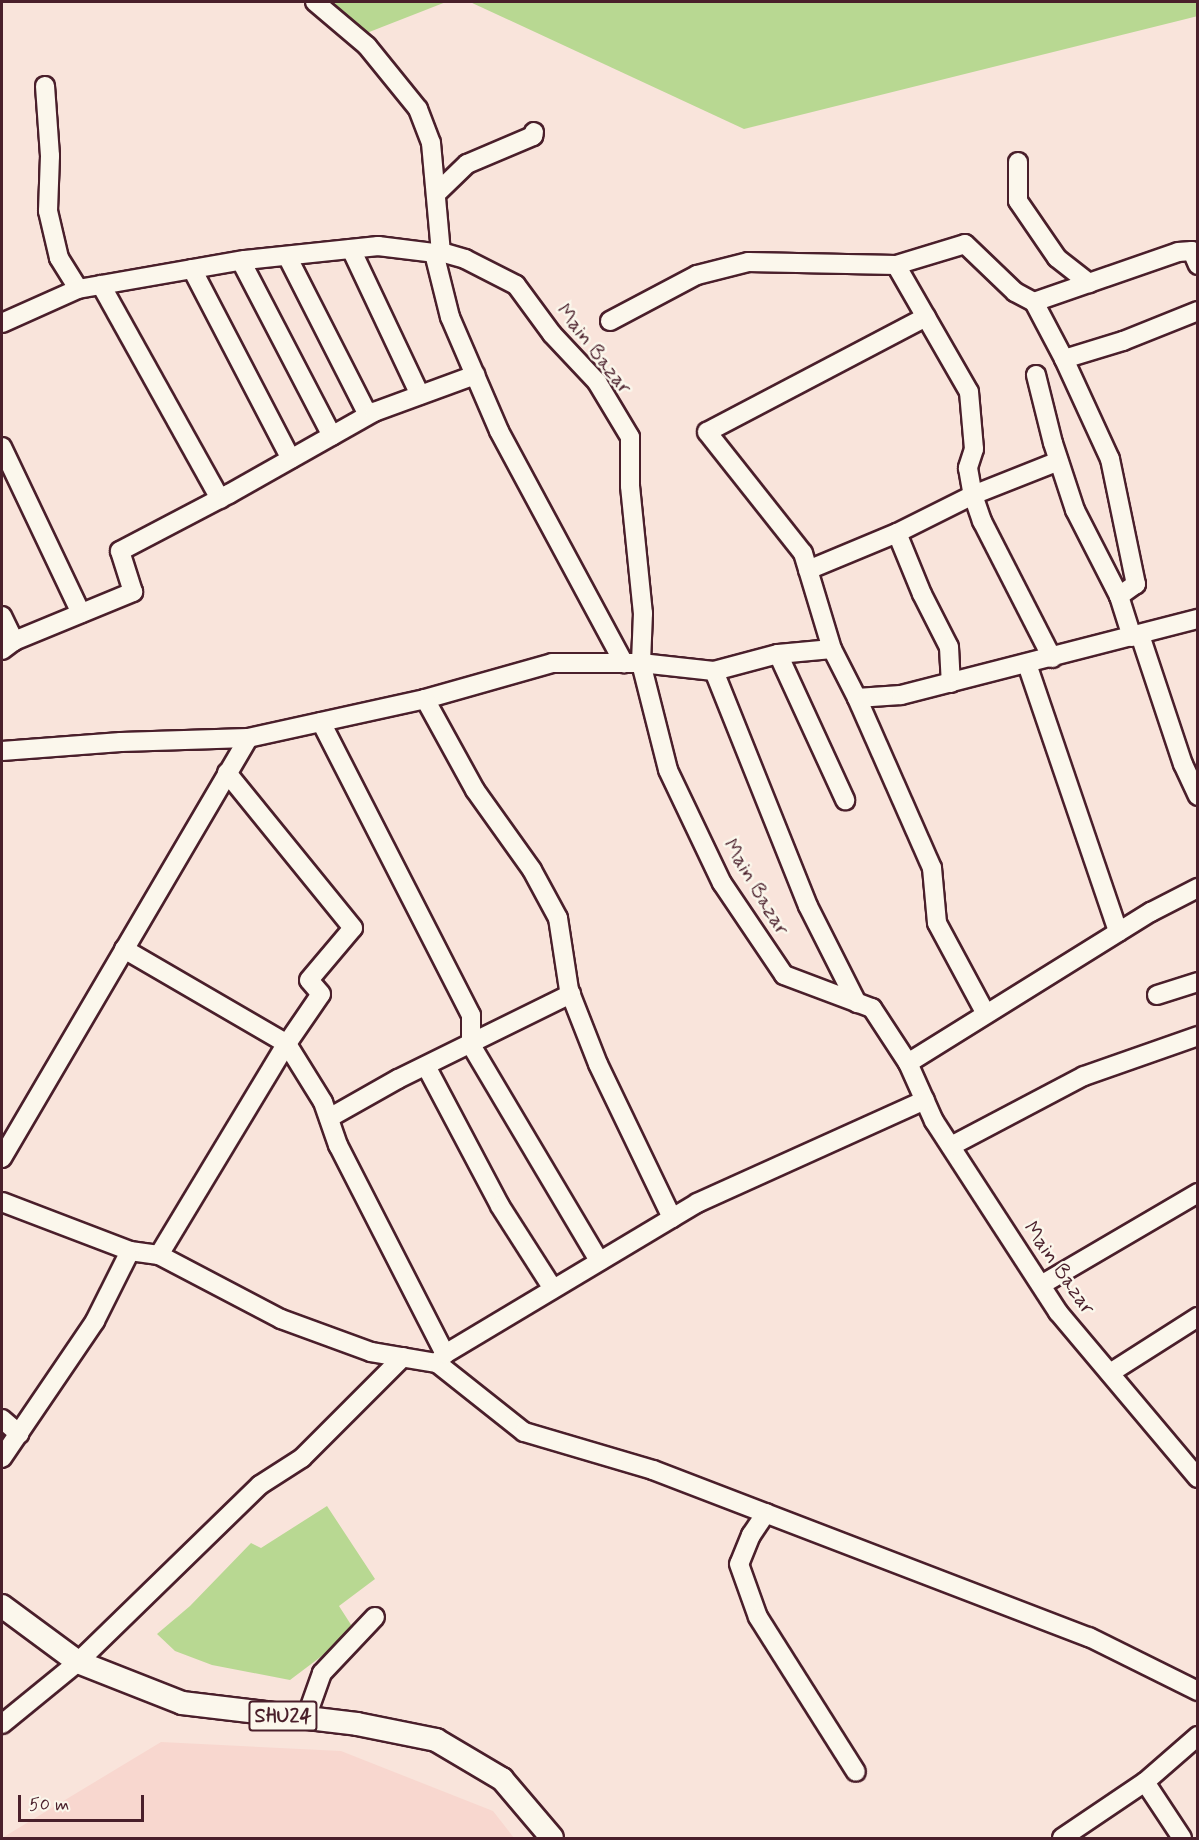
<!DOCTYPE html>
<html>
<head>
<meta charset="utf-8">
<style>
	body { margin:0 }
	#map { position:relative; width:1199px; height:1840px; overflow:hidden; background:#f9e4db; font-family:Mynerve,sans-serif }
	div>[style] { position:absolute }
	.built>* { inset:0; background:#f8d7cf }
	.green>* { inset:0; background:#b8d892 }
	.roads { filter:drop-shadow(2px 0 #4a1f2b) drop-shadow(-2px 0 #4a1f2b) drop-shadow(0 2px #4a1f2b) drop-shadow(0 -2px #4a1f2b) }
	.minor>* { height:18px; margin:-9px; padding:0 9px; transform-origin:9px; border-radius:9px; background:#fbf7ec }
	.major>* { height:22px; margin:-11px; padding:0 11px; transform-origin:11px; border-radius:11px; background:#fbf7ec }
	span { translate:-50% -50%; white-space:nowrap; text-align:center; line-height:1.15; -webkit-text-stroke:5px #fbf7ec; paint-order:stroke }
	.shield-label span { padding:2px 4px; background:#fbf7ec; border:2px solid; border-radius:4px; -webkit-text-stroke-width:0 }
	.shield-label { font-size:20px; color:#4a1f2b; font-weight:700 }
	.street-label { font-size:21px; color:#4a1f2b }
	.frame { position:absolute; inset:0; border:3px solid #4a1f2b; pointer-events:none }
	.scale { position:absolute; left:18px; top:1795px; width:126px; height:27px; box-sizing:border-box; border:3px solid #4a1f2b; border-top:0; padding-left:8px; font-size:18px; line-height:21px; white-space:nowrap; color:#4a1f2b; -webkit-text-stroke:4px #fbf7ec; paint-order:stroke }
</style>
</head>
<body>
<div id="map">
	<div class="built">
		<div style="clip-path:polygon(161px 1742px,341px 1751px,493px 1811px,514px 1838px,2px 1838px)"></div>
	</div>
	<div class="green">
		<div style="clip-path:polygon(334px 2px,446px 2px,359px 36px)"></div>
		<div style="clip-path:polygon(470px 2px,1197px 2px,1198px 16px,744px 129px)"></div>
		<div style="clip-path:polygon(327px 1506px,375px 1579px,339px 1606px,355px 1631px,290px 1680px,212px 1665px,175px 1651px,157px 1634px,190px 1606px,251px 1543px,261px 1548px)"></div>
	</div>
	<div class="roads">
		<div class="minor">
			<div style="left:315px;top:2px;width:68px;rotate:40.2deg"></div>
			<div style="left:367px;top:46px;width:81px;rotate:51deg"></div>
			<div style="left:418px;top:109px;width:36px;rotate:69deg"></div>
			<div style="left:431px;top:143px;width:109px;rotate:84.8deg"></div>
			<div style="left:441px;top:252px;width:7px;rotate:172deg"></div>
			<div style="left:434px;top:253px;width:66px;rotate:76deg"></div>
			<div style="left:450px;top:317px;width:124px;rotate:66.7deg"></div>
			<div style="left:499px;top:431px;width:264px;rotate:61.7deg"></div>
			<div style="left:45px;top:86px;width:70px;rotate:85.9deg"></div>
			<div style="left:50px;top:156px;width:55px;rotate:92.1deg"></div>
			<div style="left:48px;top:211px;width:48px;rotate:76.8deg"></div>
			<div style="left:59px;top:258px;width:36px;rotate:58deg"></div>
			<div style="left:1018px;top:162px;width:39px;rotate:90deg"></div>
			<div style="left:1018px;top:201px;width:69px;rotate:55.6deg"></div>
			<div style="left:1057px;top:258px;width:41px;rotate:38deg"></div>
			<div style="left:437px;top:193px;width:42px;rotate:-44deg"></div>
			<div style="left:467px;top:164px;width:72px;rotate:-23deg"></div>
			<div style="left:533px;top:136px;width:4px;rotate:-76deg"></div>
			<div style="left:351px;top:249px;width:161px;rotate:64.7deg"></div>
			<div style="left:441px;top:252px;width:25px;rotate:16deg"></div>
			<div style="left:465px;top:259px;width:57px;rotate:27deg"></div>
			<div style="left:516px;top:285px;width:61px;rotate:53.7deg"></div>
			<div style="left:552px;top:334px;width:66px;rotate:46.8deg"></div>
			<div style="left:597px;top:382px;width:64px;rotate:59deg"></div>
			<div style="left:630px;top:437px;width:49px;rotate:90deg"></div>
			<div style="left:630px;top:486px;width:128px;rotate:84.2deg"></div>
			<div style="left:643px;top:613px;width:50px;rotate:92.3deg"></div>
			<div style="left:641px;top:663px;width:110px;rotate:75.8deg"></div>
			<div style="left:668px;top:770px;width:125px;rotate:64.5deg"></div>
			<div style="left:722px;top:883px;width:111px;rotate:56deg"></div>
			<div style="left:784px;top:975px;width:94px;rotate:20.6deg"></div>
			<div style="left:872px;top:1008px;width:66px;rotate:56.8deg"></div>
			<div style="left:908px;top:1063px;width:64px;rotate:65.9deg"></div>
			<div style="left:934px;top:1121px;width:228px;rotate:57deg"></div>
			<div style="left:1058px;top:1312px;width:217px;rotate:49.9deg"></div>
			<div style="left:287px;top:256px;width:178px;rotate:63deg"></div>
			<div style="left:241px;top:261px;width:197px;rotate:62.5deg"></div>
			<div style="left:896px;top:265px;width:146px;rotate:60.1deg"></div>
			<div style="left:969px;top:392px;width:57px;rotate:85deg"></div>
			<div style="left:974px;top:449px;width:20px;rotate:108deg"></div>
			<div style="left:968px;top:468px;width:27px;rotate:80deg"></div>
			<div style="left:973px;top:495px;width:28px;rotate:71deg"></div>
			<div style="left:982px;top:521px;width:154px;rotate:62.9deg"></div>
			<div style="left:192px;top:269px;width:214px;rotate:62.5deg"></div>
			<div style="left:101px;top:285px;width:245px;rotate:60.9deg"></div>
			<div style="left:1034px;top:302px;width:64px;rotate:62.2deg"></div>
			<div style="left:1064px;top:359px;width:110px;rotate:65.3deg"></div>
			<div style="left:1110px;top:459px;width:128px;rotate:78.3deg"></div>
			<div style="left:1136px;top:584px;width:21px;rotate:145deg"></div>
			<div style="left:1119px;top:596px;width:43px;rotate:72.4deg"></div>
			<div style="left:926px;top:317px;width:247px;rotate:152.3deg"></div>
			<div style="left:707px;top:432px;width:154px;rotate:51.6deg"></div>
			<div style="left:803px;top:553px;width:100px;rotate:73.2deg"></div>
			<div style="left:832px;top:649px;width:55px;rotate:63deg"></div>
			<div style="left:857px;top:698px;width:186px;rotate:66.2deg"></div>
			<div style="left:932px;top:868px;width:55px;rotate:84.8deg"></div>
			<div style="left:937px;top:923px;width:103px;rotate:61.7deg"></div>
			<div style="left:610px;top:321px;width:98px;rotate:-27.9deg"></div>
			<div style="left:697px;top:275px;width:53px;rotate:-14.3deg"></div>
			<div style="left:748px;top:262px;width:148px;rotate:1.2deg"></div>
			<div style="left:896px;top:265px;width:72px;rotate:-16.9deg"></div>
			<div style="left:965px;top:244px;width:69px;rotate:43.8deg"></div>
			<div style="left:1015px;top:292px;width:21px;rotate:28deg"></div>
			<div style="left:1034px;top:302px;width:152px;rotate:-19.1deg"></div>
			<div style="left:1178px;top:252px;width:14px;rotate:-4deg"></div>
			<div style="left:1192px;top:251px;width:15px;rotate:67deg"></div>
			<div style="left:2px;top:323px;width:83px;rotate:-24.1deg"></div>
			<div style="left:78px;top:289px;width:169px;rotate:-9.9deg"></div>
			<div style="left:245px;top:260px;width:134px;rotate:-6deg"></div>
			<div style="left:378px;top:246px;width:56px;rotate:7.1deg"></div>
			<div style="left:1064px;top:359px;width:62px;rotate:-17deg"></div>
			<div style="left:1123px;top:341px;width:81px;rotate:-21.8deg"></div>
			<div style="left:1036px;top:375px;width:70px;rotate:76deg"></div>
			<div style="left:1053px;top:443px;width:71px;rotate:71.8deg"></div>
			<div style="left:1075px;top:510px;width:97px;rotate:62.9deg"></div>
			<div style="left:2px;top:447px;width:184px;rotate:64.6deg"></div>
			<div style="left:897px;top:533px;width:66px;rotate:67.7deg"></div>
			<div style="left:922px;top:594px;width:59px;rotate:63deg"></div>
			<div style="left:949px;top:647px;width:36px;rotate:87deg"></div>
			<div style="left:808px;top:570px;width:96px;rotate:-22.6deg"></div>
			<div style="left:897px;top:533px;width:85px;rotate:-26.6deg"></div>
			<div style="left:973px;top:495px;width:92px;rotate:-21.6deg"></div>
			<div style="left:2px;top:616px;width:28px;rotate:64deg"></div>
			<div style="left:1140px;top:635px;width:136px;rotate:71.6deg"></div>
			<div style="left:1183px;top:764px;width:35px;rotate:65deg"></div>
			<div style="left:2px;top:650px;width:15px;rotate:-37deg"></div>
			<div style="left:14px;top:641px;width:129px;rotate:-22.4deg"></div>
			<div style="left:133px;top:592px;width:43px;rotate:-107.6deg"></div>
			<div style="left:120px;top:551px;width:123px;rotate:-27.6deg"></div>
			<div style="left:229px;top:494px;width:167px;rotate:-29.5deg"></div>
			<div style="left:374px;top:412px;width:108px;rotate:-20.1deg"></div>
			<div style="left:778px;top:654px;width:161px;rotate:65.3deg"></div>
			<div style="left:1027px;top:664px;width:283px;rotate:71.2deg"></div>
			<div style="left:714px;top:671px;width:253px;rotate:68.2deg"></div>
			<div style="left:808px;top:906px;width:109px;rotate:63.2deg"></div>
			<div style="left:857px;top:698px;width:44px;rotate:-3.9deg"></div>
			<div style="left:901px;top:695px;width:307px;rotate:-14.4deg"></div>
			<div style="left:425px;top:699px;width:132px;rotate:-15.8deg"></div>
			<div style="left:552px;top:663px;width:89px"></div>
			<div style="left:641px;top:663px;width:73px;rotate:6.3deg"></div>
			<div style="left:714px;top:671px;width:66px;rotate:-14.9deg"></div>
			<div style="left:778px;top:654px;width:54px;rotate:-5.3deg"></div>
			<div style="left:321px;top:722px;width:329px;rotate:62.9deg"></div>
			<div style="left:471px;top:1015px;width:30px;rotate:90deg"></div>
			<div style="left:471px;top:1045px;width:251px;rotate:59.3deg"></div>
			<div style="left:2px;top:751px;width:119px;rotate:-4.3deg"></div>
			<div style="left:121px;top:742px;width:127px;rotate:-1.8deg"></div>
			<div style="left:124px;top:949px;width:189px;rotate:30.2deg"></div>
			<div style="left:287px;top:1044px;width:68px;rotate:58.2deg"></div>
			<div style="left:323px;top:1102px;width:46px;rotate:70.8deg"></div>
			<div style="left:338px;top:1145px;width:235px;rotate:62.9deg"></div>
			<div style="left:1157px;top:995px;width:43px;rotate:-17.6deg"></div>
			<div style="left:908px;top:1063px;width:286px;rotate:-31.9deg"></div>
			<div style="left:1151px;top:912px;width:53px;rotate:-27.1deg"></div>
			<div style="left:426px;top:1066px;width:158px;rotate:62.1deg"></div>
			<div style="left:500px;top:1206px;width:98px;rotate:57.4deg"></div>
			<div style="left:329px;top:1118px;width:79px;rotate:-29.5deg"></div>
			<div style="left:398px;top:1079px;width:193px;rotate:-26.2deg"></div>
			<div style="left:951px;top:1146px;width:150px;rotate:-27.8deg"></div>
			<div style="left:1084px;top:1076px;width:121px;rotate:-19.3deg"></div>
			<div style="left:2px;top:1158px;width:487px;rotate:-59.6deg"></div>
			<div style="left:248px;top:738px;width:181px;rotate:-12.4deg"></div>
			<div style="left:425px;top:699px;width:104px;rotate:61.2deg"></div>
			<div style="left:475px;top:790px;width:98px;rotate:54.5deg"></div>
			<div style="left:532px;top:870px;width:55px;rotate:61.6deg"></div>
			<div style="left:558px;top:918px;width:73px;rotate:81.3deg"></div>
			<div style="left:569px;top:990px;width:79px;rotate:68.6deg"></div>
			<div style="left:598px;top:1064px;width:171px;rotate:64.3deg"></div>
			<div style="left:2px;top:1202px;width:137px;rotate:20.9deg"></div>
			<div style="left:130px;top:1251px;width:29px;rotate:8deg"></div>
			<div style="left:159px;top:1255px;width:138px;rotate:27.7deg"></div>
			<div style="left:281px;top:1319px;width:96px;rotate:20.1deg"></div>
			<div style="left:371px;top:1352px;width:67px;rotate:9.5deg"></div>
			<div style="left:437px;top:1363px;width:111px;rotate:38.4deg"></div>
			<div style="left:524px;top:1432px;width:134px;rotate:16.4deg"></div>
			<div style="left:653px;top:1470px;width:467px;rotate:21deg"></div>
			<div style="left:1089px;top:1637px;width:122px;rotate:26.4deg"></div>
			<div style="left:159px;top:1255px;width:242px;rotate:-58.9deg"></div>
			<div style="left:284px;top:1048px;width:65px;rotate:-55.6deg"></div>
			<div style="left:321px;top:994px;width:18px;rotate:-131deg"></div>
			<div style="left:309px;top:980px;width:68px;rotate:-49.8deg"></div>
			<div style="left:353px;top:928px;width:200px;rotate:-129.1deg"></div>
			<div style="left:1041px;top:1285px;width:182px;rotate:-30.4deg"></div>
			<div style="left:437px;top:1363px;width:12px;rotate:-48deg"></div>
			<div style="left:445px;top:1354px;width:294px;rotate:-30.9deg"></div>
			<div style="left:697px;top:1203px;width:250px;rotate:-24.3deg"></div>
			<div style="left:1110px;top:1373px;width:104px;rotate:-32.5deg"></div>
			<div style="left:2px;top:1419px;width:23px;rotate:41deg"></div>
			<div style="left:2px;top:1458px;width:166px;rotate:-55.8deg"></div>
			<div style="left:95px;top:1321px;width:78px;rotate:-63.4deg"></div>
			<div style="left:766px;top:1513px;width:27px;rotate:124deg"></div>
			<div style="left:751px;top:1535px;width:31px;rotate:112deg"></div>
			<div style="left:739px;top:1564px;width:56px;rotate:70.3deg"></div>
			<div style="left:758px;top:1617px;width:183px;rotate:57.7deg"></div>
			<div style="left:306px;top:1718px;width:48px;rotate:-70.4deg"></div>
			<div style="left:322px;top:1673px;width:77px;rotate:-46.6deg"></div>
			<div style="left:2px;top:1724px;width:98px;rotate:-39.2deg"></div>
			<div style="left:78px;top:1662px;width:254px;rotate:-44.2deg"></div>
			<div style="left:260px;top:1485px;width:50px;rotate:-32.7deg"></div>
			<div style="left:302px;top:1458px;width:143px;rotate:-45deg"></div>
			<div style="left:1145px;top:1782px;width:67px;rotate:56.5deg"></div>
			<div style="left:1062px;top:1838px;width:100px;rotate:-34deg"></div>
			<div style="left:1145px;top:1782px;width:70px;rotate:-41deg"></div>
		</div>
		<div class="major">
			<div style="left:2px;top:1606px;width:94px;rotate:36.4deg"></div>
			<div style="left:78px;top:1662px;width:112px;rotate:21.5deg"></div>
			<div style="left:182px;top:1703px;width:176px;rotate:6.8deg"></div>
			<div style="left:357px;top:1724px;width:81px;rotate:11.4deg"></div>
			<div style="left:436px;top:1740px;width:77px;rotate:30.6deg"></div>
			<div style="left:502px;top:1779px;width:77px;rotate:49.7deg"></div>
		</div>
	</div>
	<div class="shield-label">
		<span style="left:283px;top:1716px">SHU24</span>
	</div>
	<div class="street-label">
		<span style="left:594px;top:349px;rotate:52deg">Main Bazar</span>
		<span style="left:756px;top:887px;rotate:59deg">Main Bazar</span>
		<span style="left:1059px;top:1268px;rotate:55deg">Main Bazar</span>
	</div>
	<div class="frame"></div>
	<div class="scale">50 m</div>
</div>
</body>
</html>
